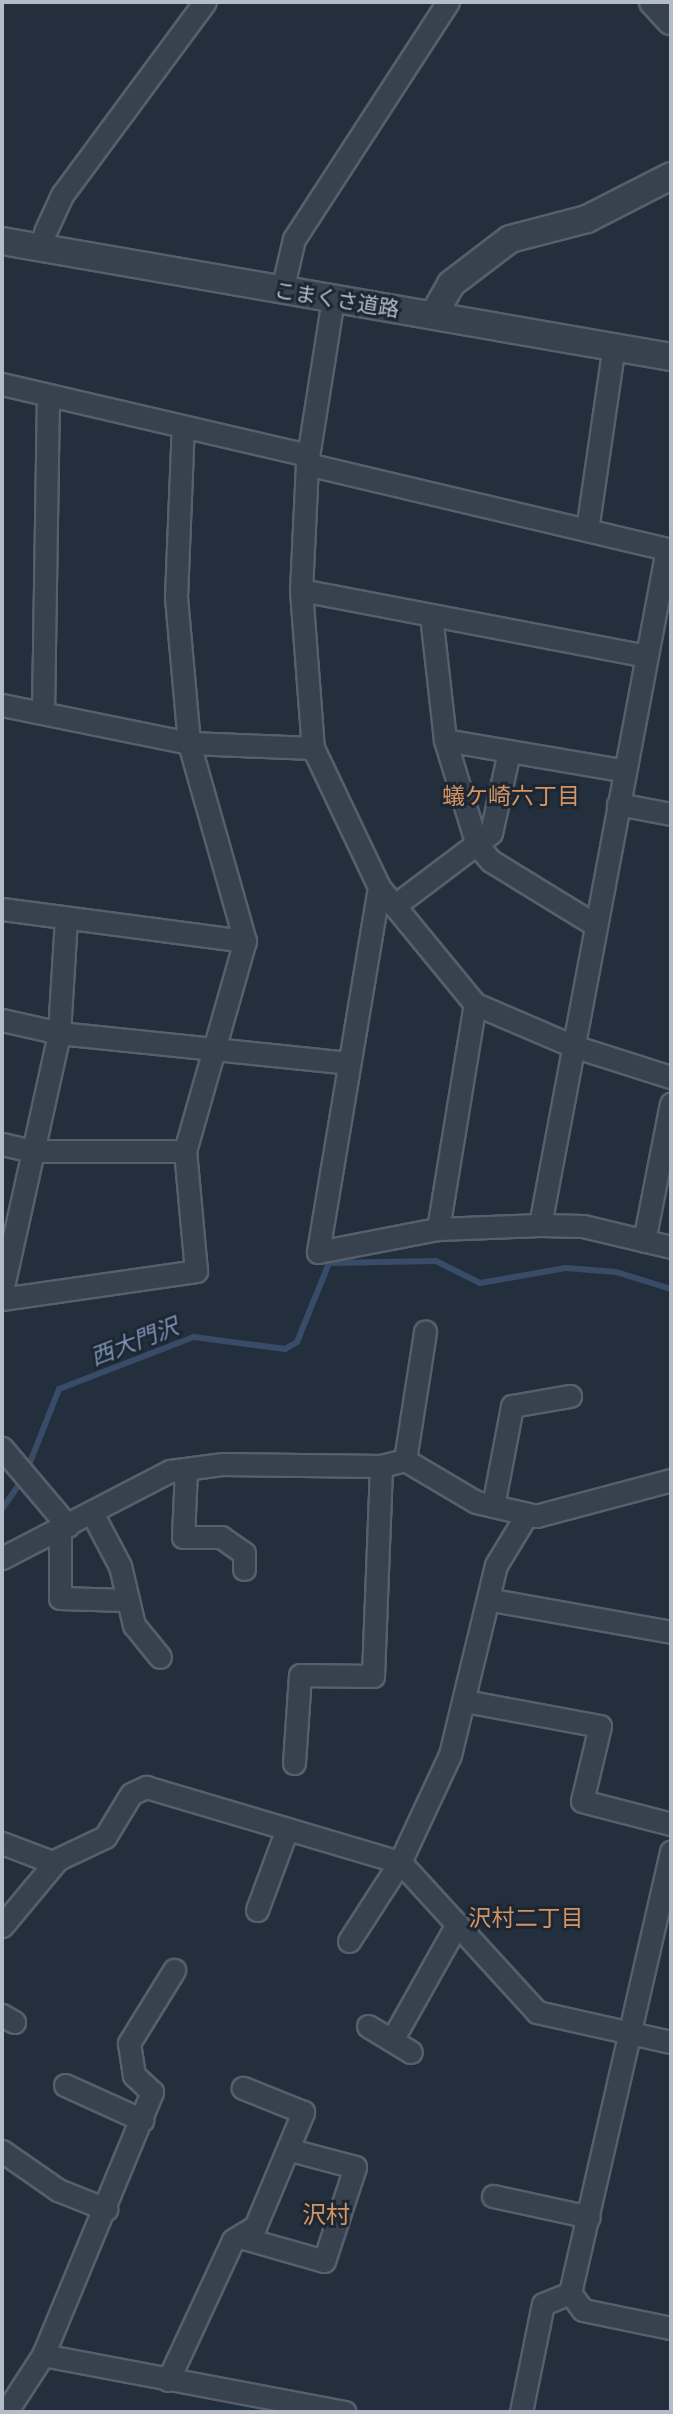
<!DOCTYPE html>
<html>
<head>
<meta charset="utf-8">
<style>
	body { margin:0 }
	#map { position:relative; width:673px; height:2414px; overflow:hidden; background:#242f3e; font-family:"Noto Sans","Noto Sans JP",sans-serif }
	div>[style] { position:absolute }
	.stream>* { height:6px; margin:-3px; padding:0 3px; transform-origin:3px; border-radius:3px; background:#394c67 }
	.roads { filter:drop-shadow(2px 0 #565f6c) drop-shadow(-2px 0 #565f6c) drop-shadow(0 2px #565f6c) drop-shadow(0 -2px #565f6c) }
	.minor>* { height:21px; margin:-10.5px; padding:0 10.5px; transform-origin:10.5px; border-radius:10.5px; background:#38414e }
	.tertiary>* { height:26px; margin:-13px; padding:0 13px; transform-origin:13px; border-radius:13px; background:#38414e }
	span { translate:-50% -50%; white-space:nowrap; text-align:center; line-height:1.15; -webkit-text-stroke:6px #1d2633; paint-order:stroke }
	.street-label { font-size:21px; color:#b4bcc9 }
	.neighbourhood-label { font-size:23px; color:#d59563 }
	.water-label { font-size:23px; color:#7c92b1; font-style:italic }
	.quarter-label { font-size:24px; color:#d59563 }
	.frame { position:absolute; inset:0; border:4px solid #b4bcc9; pointer-events:none }
</style>
</head>
<body>
<div id="map">
	<div class="stream">
		<div style="left:27px;top:1470px;width:87px;rotate:-68.4deg"></div>
		<div style="left:59px;top:1389px;width:145px;rotate:-21.1deg"></div>
		<div style="left:194px;top:1337px;width:92px;rotate:7.5deg"></div>
		<div style="left:285px;top:1349px;width:14px;rotate:-30deg"></div>
		<div style="left:297px;top:1342px;width:85px;rotate:-67.9deg"></div>
		<div style="left:329px;top:1263px;width:107px;rotate:-1.1deg"></div>
		<div style="left:436px;top:1261px;width:49px;rotate:26.6deg"></div>
		<div style="left:480px;top:1283px;width:87px;rotate:-9.9deg"></div>
		<div style="left:566px;top:1268px;width:50px;rotate:4.6deg"></div>
		<div style="left:616px;top:1272px;width:58px;rotate:17.2deg"></div>
		<div style="left:2px;top:1509px;width:35px;rotate:-55deg"></div>
	</div>
	<div class="roads">
		<div class="minor">
			<div style="left:45px;top:232px;width:41px;rotate:-65.3deg"></div>
			<div style="left:62px;top:195px;width:240px;rotate:-53.5deg"></div>
			<div style="left:282px;top:290px;width:52px;rotate:-76.8deg"></div>
			<div style="left:294px;top:239px;width:283px;rotate:-57deg"></div>
			<div style="left:333px;top:299px;width:167px;rotate:99deg"></div>
			<div style="left:307px;top:464px;width:126px;rotate:92.7deg"></div>
			<div style="left:301px;top:590px;width:158px;rotate:85.7deg"></div>
			<div style="left:313px;top:748px;width:154px;rotate:64.6deg"></div>
			<div style="left:379px;top:887px;width:151px;rotate:50.6deg"></div>
			<div style="left:475px;top:1004px;width:107px;rotate:23.2deg"></div>
			<div style="left:573px;top:1046px;width:103px;rotate:17.6deg"></div>
			<div style="left:2px;top:384px;width:314px;rotate:13.1deg"></div>
			<div style="left:307px;top:464px;width:374px;rotate:13.3deg"></div>
			<div style="left:587px;top:530px;width:187px;rotate:-81.7deg"></div>
			<div style="left:301px;top:590px;width:348px;rotate:10.8deg"></div>
			<div style="left:431px;top:615px;width:126px;rotate:83.6deg"></div>
			<div style="left:445px;top:740px;width:110px;rotate:73.1deg"></div>
			<div style="left:477px;top:845px;width:21px;rotate:49deg"></div>
			<div style="left:491px;top:861px;width:121px;rotate:31.5deg"></div>
			<div style="left:2px;top:705px;width:191px;rotate:11.5deg"></div>
			<div style="left:189px;top:743px;width:124px;rotate:2.3deg"></div>
			<div style="left:43px;top:712px;width:317px;rotate:-89.1deg"></div>
			<div style="left:445px;top:740px;width:179px;rotate:9.7deg"></div>
			<div style="left:618px;top:804px;width:54px;rotate:10.7deg"></div>
			<div style="left:379px;top:887px;width:370px;rotate:99.5deg"></div>
			<div style="left:318px;top:1252px;width:122px;rotate:-10.9deg"></div>
			<div style="left:438px;top:1229px;width:102px;rotate:-2.2deg"></div>
			<div style="left:540px;top:1225px;width:43px;rotate:1.3deg"></div>
			<div style="left:583px;top:1226px;width:90px;rotate:13.4deg"></div>
			<div style="left:394px;top:906px;width:121px;rotate:-37deg"></div>
			<div style="left:491px;top:833px;width:83px;rotate:-77.5deg"></div>
			<div style="left:2px;top:909px;width:245px;rotate:7.5deg"></div>
			<div style="left:2px;top:1020px;width:58px;rotate:12.8deg"></div>
			<div style="left:59px;top:1033px;width:291px;rotate:5.9deg"></div>
			<div style="left:2px;top:1144px;width:32px;rotate:13deg"></div>
			<div style="left:33px;top:1151px;width:152px"></div>
			<div style="left:540px;top:1225px;width:688px;rotate:-79.36deg"></div>
			<div style="left:438px;top:1229px;width:228px;rotate:-80.7deg"></div>
			<div style="left:644px;top:1241px;width:140px;rotate:-78.9deg"></div>
			<div style="left:2px;top:1291px;width:264px;rotate:-77.5deg"></div>
			<div style="left:59px;top:1033px;width:114px;rotate:-86.5deg"></div>
			<div style="left:2px;top:1299px;width:196px;rotate:-8.2deg"></div>
			<div style="left:196px;top:1271px;width:121px;rotate:-95.2deg"></div>
			<div style="left:185px;top:1151px;width:218px;rotate:-74.1deg"></div>
			<div style="left:245px;top:941px;width:206px;rotate:-105.8deg"></div>
			<div style="left:189px;top:743px;width:147px;rotate:-95.1deg"></div>
			<div style="left:176px;top:597px;width:171px;rotate:-87.7deg"></div>
			<div style="left:2px;top:1448px;width:102px;rotate:49.8deg"></div>
			<div style="left:405px;top:1460px;width:130px;rotate:-81.1deg"></div>
			<div style="left:186px;top:1469px;width:68px;rotate:92.5deg"></div>
			<div style="left:183px;top:1537px;width:38px"></div>
			<div style="left:221px;top:1537px;width:28px;rotate:35deg"></div>
			<div style="left:244px;top:1553px;width:16px;rotate:90deg"></div>
			<div style="left:493px;top:1506px;width:102px;rotate:-79.2deg"></div>
			<div style="left:512px;top:1406px;width:59px;rotate:-9.8deg"></div>
			<div style="left:93px;top:1515px;width:58px;rotate:62.1deg"></div>
			<div style="left:120px;top:1566px;width:61px;rotate:76.7deg"></div>
			<div style="left:134px;top:1625px;width:41px;rotate:50.9deg"></div>
			<div style="left:60px;top:1531px;width:67px;rotate:90deg"></div>
			<div style="left:60px;top:1598px;width:65px;rotate:1.8deg"></div>
			<div style="left:2px;top:1558px;width:189px;rotate:-27.4deg"></div>
			<div style="left:170px;top:1471px;width:52px;rotate:-7.7deg"></div>
			<div style="left:222px;top:1464px;width:159px;rotate:0.7deg"></div>
			<div style="left:381px;top:1466px;width:25px;rotate:-14deg"></div>
			<div style="left:405px;top:1460px;width:82px;rotate:30.6deg"></div>
			<div style="left:476px;top:1502px;width:62px;rotate:13.1deg"></div>
			<div style="left:536px;top:1516px;width:140px;rotate:-14.9deg"></div>
			<div style="left:492px;top:1600px;width:182px;rotate:10.1deg"></div>
			<div style="left:465px;top:1701px;width:137px;rotate:10.5deg"></div>
			<div style="left:600px;top:1726px;width:77px;rotate:103.5deg"></div>
			<div style="left:582px;top:1801px;width:92px;rotate:14.5deg"></div>
			<div style="left:294px;top:1763px;width:88px;rotate:-86.1deg"></div>
			<div style="left:300px;top:1675px;width:73px;rotate:0.8deg"></div>
			<div style="left:373px;top:1676px;width:210px;rotate:-87.8deg"></div>
			<div style="left:2px;top:1843px;width:53px;rotate:20.8deg"></div>
			<div style="left:52px;top:1862px;width:59px;rotate:-25.3deg"></div>
			<div style="left:105px;top:1837px;width:50px;rotate:-58.8deg"></div>
			<div style="left:131px;top:1794px;width:17px;rotate:-25deg"></div>
			<div style="left:146px;top:1787px;width:265px;rotate:16.5deg"></div>
			<div style="left:400px;top:1862px;width:203px;rotate:47.6deg"></div>
			<div style="left:537px;top:2012px;width:137px;rotate:12.6deg"></div>
			<div style="left:257px;top:1910px;width:86px;rotate:-69.7deg"></div>
			<div style="left:2px;top:1926px;width:86px;rotate:-50.2deg"></div>
			<div style="left:349px;top:1941px;width:94px;rotate:-57.2deg"></div>
			<div style="left:400px;top:1862px;width:118px;rotate:-65deg"></div>
			<div style="left:450px;top:1755px;width:195px;rotate:-76.4deg"></div>
			<div style="left:496px;top:1565px;width:60px;rotate:-58.7deg"></div>
			<div style="left:2px;top:2015px;width:14px;rotate:30deg"></div>
			<div style="left:368px;top:2026px;width:50px;rotate:31.2deg"></div>
			<div style="left:392px;top:2040px;width:133px;rotate:-60.7deg"></div>
			<div style="left:65px;top:2085px;width:85px;rotate:24.4deg"></div>
			<div style="left:2px;top:2151px;width:68px;rotate:34.9deg"></div>
			<div style="left:58px;top:2190px;width:52px;rotate:21.6deg"></div>
			<div style="left:493px;top:2196px;width:98px;rotate:12.3deg"></div>
			<div style="left:240px;top:2237px;width:87px;rotate:15.9deg"></div>
			<div style="left:324px;top:2261px;width:99px;rotate:-71.7deg"></div>
			<div style="left:355px;top:2167px;width:66px;rotate:-165.1deg"></div>
			<div style="left:570px;top:2293px;width:453px;rotate:-77.1deg"></div>
			<div style="left:570px;top:2293px;width:21px;rotate:53deg"></div>
			<div style="left:583px;top:2310px;width:90px;rotate:11.6deg"></div>
			<div style="left:43px;top:2355px;width:307px;rotate:10.7deg"></div>
			<div style="left:168px;top:2380px;width:154px;rotate:-65.1deg"></div>
			<div style="left:233px;top:2240px;width:26px;rotate:-31deg"></div>
			<div style="left:255px;top:2227px;width:125px;rotate:-67.3deg"></div>
			<div style="left:303px;top:2112px;width:65px;rotate:-158.2deg"></div>
			<div style="left:6px;top:2412px;width:68px;rotate:-57deg"></div>
			<div style="left:43px;top:2355px;width:285px;rotate:-67.5deg"></div>
			<div style="left:152px;top:2092px;width:25px;rotate:-137deg"></div>
			<div style="left:134px;top:2075px;width:32px;rotate:-99deg"></div>
			<div style="left:129px;top:2043px;width:86px;rotate:-58.3deg"></div>
			<div style="left:521px;top:2412px;width:110px;rotate:-78.5deg"></div>
			<div style="left:543px;top:2304px;width:29px;rotate:-22deg"></div>
		</div>
		<div class="tertiary">
			<div style="left:653px;top:2px;width:26px;rotate:47deg"></div>
			<div style="left:2px;top:241px;width:679px;rotate:9.84deg"></div>
			<div style="left:434px;top:314px;width:34px;rotate:-60deg"></div>
			<div style="left:451px;top:284px;width:74px;rotate:-37.3deg"></div>
			<div style="left:510px;top:239px;width:80px;rotate:-14.6deg"></div>
			<div style="left:587px;top:219px;width:94px;rotate:-27.1deg"></div>
		</div>
	</div>
	<div class="street-label">
		<span style="left:337px;top:299px;rotate:9deg">こまくさ道路</span>
	</div>
	<div class="neighbourhood-label">
		<span style="left:511px;top:795px">蟻ケ崎六丁目</span>
		<span style="left:526px;top:1917px">沢村二丁目</span>
	</div>
	<div class="water-label">
		<span style="left:134px;top:1341px;rotate:-21deg">西大門沢</span>
	</div>
	<div class="quarter-label">
		<span style="left:326px;top:2214px">沢村</span>
	</div>
	<div class="frame"></div>
</div>
</body>
</html>
